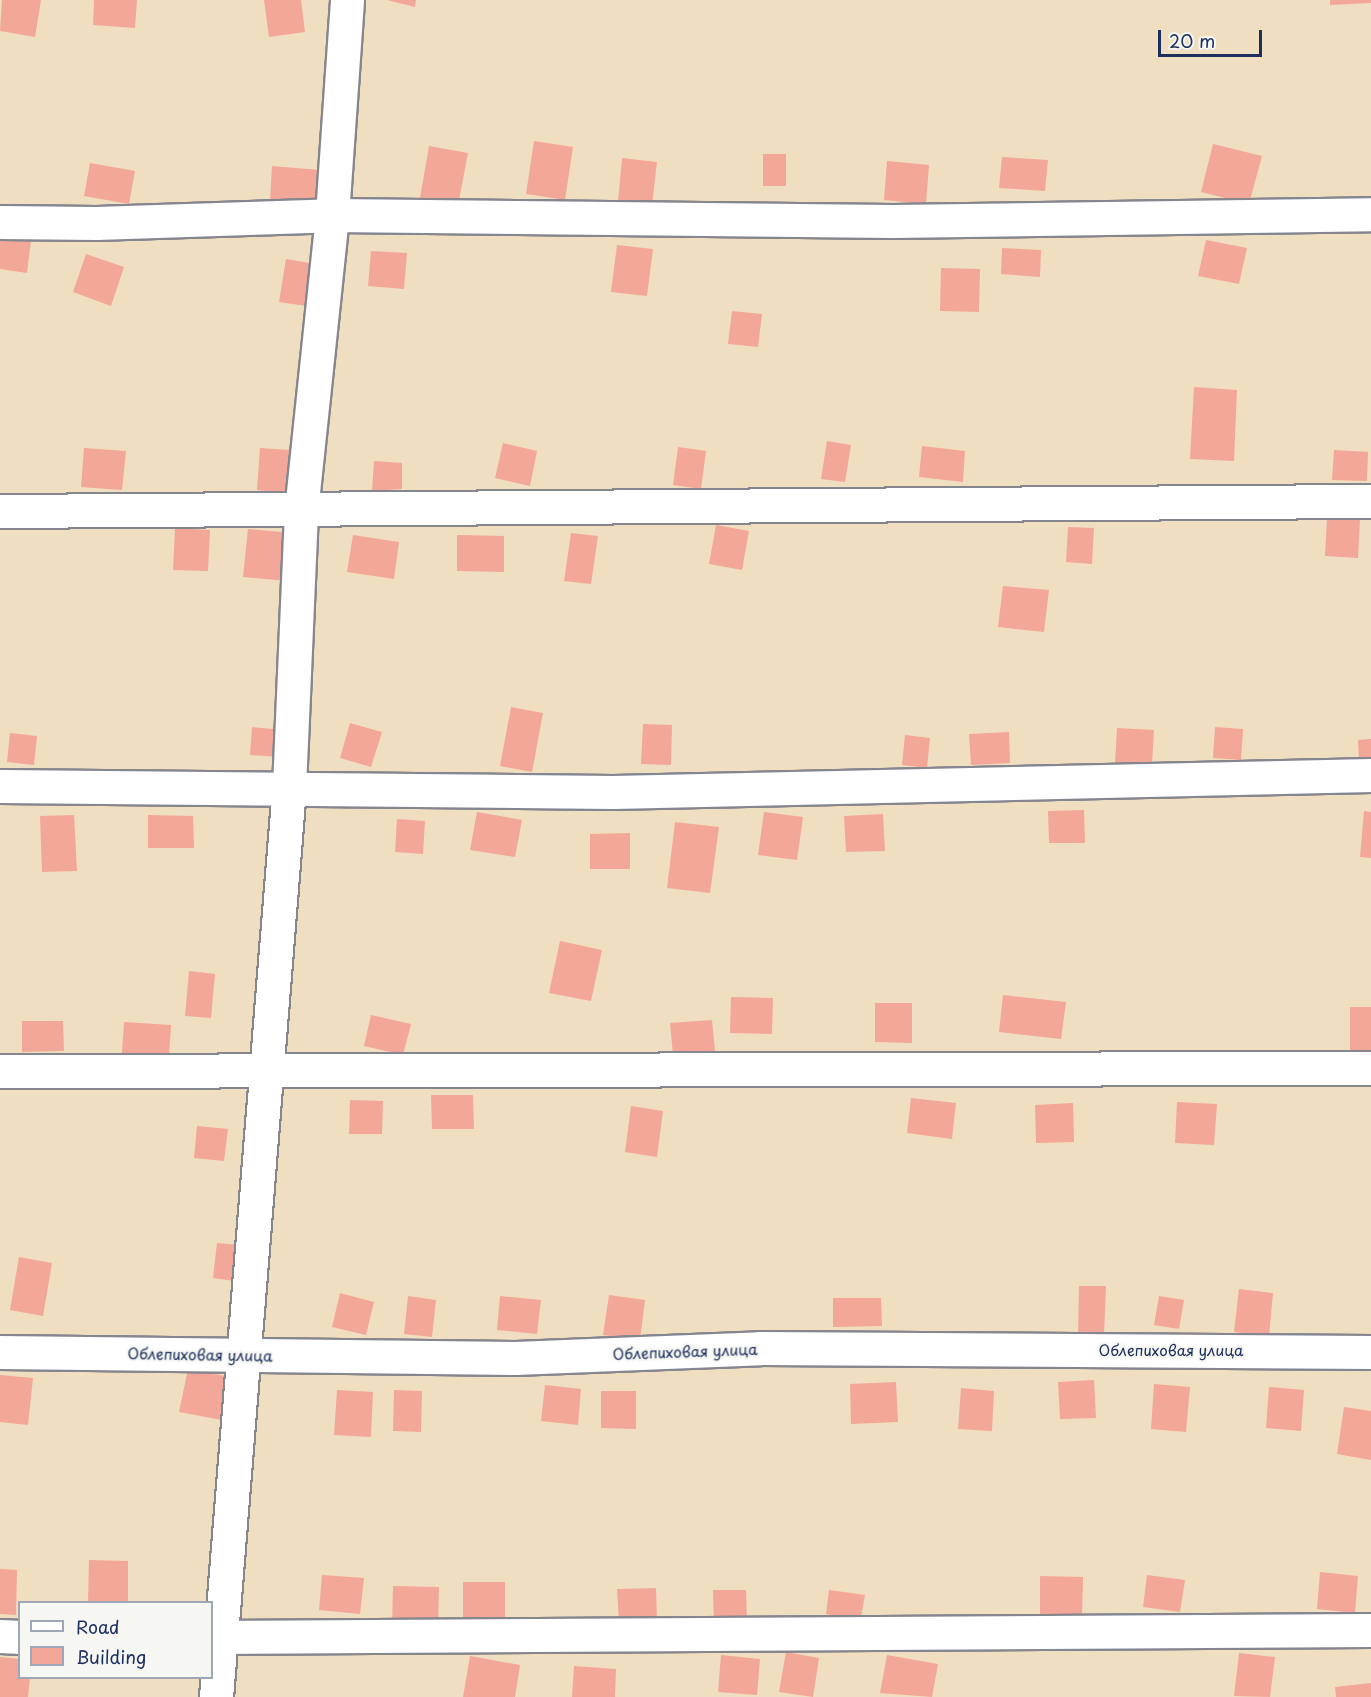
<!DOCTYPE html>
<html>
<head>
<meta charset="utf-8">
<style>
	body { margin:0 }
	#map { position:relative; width:1371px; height:1697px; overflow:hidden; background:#f0dec0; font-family:"Playpen Sans",sans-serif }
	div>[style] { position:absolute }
	.building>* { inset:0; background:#f3a798 }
	.roads { filter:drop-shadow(2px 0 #86868f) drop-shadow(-2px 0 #86868f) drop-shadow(0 2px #86868f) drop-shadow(0 -2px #86868f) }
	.minor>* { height:33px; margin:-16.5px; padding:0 16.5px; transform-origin:16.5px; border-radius:16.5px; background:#fff }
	span { translate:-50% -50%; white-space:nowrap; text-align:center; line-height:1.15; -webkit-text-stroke:4.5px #f6f6f2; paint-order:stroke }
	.street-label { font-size:15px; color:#1b2f5e }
	.legend { position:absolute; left:18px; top:1601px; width:195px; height:78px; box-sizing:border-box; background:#f6f6f2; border:2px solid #9ea6b7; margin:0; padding:8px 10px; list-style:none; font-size:18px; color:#1b2f5e }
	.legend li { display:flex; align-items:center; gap:12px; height:30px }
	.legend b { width:30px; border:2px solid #9ea6b7 }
	.scale { position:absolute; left:1158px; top:30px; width:104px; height:27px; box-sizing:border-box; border:3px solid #1b2f5e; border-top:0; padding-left:8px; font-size:18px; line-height:21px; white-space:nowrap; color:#1b2f5e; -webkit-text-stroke:4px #f6f6f2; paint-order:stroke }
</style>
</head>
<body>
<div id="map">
	<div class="building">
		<div style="clip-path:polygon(2px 0,41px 0,35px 37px,0 31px)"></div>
		<div style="clip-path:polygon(94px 0,137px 0,135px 28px,93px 25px)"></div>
		<div style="clip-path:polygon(264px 0,301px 0,305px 32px,269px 37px)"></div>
		<div style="clip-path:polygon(387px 0,416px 0,415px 7px)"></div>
		<div style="clip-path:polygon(1330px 0,1371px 0,1371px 3px,1330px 5px)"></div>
		<div style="clip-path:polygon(534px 141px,573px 147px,565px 200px,526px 194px)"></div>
		<div style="clip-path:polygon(1213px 144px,1262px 156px,1249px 204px,1201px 192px)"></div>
		<div style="clip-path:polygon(429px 146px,468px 153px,458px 205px,420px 198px)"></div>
		<div style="clip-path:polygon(763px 154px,786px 154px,786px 186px,763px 186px)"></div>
		<div style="clip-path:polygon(1002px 157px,1048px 160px,1045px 191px,999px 188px)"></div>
		<div style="clip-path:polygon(622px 158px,657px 162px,652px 205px,618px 202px)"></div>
		<div style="clip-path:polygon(887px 161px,929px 165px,926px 204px,884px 200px)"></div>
		<div style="clip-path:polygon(90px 163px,135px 171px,129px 204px,84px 196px)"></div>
		<div style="clip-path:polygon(272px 166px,320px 170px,318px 206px,270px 202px)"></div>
		<div style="clip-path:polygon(0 237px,31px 240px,27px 273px,0 269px)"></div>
		<div style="clip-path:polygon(1206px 240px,1247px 248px,1239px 284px,1198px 276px)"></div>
		<div style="clip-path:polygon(617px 245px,653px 249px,647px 296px,611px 292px)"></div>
		<div style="clip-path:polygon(1002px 248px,1041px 250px,1040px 277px,1001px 274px)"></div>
		<div style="clip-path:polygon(371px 251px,407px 253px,404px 289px,368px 286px)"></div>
		<div style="clip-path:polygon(86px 254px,124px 267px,111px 306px,73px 292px)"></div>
		<div style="clip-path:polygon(286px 259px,321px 265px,313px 307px,279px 302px)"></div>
		<div style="clip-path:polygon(941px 268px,980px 269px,979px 312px,940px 311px)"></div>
		<div style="clip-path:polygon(732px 311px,762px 314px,758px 347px,728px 344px)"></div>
		<div style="clip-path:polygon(1194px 387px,1237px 390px,1234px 461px,1190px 459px)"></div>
		<div style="clip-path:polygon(827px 441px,851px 445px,845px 482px,821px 479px)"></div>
		<div style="clip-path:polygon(503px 443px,537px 451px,530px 486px,495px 478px)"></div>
		<div style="clip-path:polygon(922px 446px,965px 451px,963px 482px,919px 477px)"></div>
		<div style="clip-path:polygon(678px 447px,706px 451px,701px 489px,673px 485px)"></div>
		<div style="clip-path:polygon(84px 448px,126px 451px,122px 490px,81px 487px)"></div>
		<div style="clip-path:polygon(260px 448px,289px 450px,286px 493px,257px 490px)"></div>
		<div style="clip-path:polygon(1334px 450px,1368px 452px,1367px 481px,1332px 480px)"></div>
		<div style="clip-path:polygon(374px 461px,402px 463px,402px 489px,372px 491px)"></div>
		<div style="clip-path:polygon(1327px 517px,1360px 519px,1358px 558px,1325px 556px)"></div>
		<div style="clip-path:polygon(716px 525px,749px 531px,742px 570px,709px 564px)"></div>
		<div style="clip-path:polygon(1068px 527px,1094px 528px,1092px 564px,1066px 562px)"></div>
		<div style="clip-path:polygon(175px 528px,210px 530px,208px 571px,173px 570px)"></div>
		<div style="clip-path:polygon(248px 529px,292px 533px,288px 581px,243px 577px)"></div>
		<div style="clip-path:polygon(571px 533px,598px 536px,591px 584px,564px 581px)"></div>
		<div style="clip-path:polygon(353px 535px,399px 542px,394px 579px,347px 572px)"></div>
		<div style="clip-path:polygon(457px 535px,504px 536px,504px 572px,457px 571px)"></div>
		<div style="clip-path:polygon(1003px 586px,1049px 590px,1044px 632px,998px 627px)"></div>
		<div style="clip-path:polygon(511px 707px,543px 713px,532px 772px,500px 766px)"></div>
		<div style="clip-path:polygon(350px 723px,382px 732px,371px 767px,340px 758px)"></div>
		<div style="clip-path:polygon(643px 724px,672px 725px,671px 765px,641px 764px)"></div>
		<div style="clip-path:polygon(252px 727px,283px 730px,281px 757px,250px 755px)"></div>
		<div style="clip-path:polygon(1215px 727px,1243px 729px,1241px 760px,1213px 758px)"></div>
		<div style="clip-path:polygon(1117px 728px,1154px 730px,1152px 765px,1115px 763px)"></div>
		<div style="clip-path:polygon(1009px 732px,1010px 763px,971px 765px,969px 734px)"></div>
		<div style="clip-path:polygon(10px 733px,37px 736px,34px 765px,7px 762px)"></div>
		<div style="clip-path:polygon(905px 735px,930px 738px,927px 768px,902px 765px)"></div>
		<div style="clip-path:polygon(1371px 739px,1371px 761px,1359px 762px,1358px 740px)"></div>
		<div style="clip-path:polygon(1084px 810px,1085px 843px,1049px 843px,1048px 811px)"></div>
		<div style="clip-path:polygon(1364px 811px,1371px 812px,1371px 858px,1360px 857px)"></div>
		<div style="clip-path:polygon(477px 812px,522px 820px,515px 857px,470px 850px)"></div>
		<div style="clip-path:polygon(764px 812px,803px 817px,797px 860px,758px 855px)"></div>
		<div style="clip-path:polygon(883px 814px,885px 851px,846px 852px,844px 816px)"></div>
		<div style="clip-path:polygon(74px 815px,77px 871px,42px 872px,40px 816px)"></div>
		<div style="clip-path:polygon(148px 815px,193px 816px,194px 848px,148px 848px)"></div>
		<div style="clip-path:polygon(397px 819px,425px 821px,423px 854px,395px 852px)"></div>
		<div style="clip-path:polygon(675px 822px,719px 827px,710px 893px,667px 888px)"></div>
		<div style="clip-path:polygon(630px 833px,630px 869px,590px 869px,590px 834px)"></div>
		<div style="clip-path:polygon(560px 941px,602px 950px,591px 1001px,549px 993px)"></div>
		<div style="clip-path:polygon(189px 971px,215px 974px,211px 1018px,185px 1016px)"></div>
		<div style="clip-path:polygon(1003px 995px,1066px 1002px,1061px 1039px,999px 1032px)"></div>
		<div style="clip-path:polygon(731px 997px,773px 998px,772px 1034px,730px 1033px)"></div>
		<div style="clip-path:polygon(875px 1003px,912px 1003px,912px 1043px,875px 1042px)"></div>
		<div style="clip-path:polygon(1350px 1007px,1371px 1007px,1371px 1050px,1350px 1050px)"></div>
		<div style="clip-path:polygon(371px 1015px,411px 1024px,403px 1055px,364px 1046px)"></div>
		<div style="clip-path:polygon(712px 1020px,715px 1051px,673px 1055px,670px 1023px)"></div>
		<div style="clip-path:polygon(22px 1021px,63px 1021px,64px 1051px,22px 1052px)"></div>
		<div style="clip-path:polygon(124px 1022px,171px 1025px,169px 1056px,122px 1053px)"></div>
		<div style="clip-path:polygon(431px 1095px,473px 1095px,474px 1129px,432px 1129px)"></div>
		<div style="clip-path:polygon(911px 1098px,956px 1103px,952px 1139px,907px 1133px)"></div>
		<div style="clip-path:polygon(350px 1100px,383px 1101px,382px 1134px,349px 1134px)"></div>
		<div style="clip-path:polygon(1177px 1102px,1217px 1104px,1214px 1145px,1175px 1143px)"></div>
		<div style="clip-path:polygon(1073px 1103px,1074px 1142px,1036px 1143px,1035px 1105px)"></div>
		<div style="clip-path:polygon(631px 1106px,663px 1111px,657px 1157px,625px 1152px)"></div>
		<div style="clip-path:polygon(197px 1126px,228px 1129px,224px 1161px,194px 1158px)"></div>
		<div style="clip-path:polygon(217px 1243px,240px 1245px,235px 1281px,213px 1278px)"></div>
		<div style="clip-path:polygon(19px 1257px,52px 1263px,43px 1316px,10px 1310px)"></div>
		<div style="clip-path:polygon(1079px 1286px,1106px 1286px,1104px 1334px,1078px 1334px)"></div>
		<div style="clip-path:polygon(1239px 1289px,1273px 1293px,1269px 1336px,1234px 1332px)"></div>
		<div style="clip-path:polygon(340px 1293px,374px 1302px,366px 1335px,332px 1327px)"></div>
		<div style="clip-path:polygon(609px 1295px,645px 1300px,640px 1340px,603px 1335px)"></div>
		<div style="clip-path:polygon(408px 1296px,436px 1300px,432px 1337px,404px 1334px)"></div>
		<div style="clip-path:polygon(500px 1296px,541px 1300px,537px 1334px,497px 1330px)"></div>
		<div style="clip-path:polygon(1159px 1296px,1184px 1300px,1179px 1329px,1154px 1325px)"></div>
		<div style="clip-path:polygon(833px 1298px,881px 1298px,882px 1326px,833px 1327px)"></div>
		<div style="clip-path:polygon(188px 1369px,231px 1377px,222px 1420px,179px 1412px)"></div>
		<div style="clip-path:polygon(0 1375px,33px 1378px,28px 1425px,0 1422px)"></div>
		<div style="clip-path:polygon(1094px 1380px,1096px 1418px,1060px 1419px,1058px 1382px)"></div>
		<div style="clip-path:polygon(896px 1382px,898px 1422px,851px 1424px,850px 1384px)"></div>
		<div style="clip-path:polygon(1154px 1384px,1190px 1387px,1186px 1432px,1151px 1429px)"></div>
		<div style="clip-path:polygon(545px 1385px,581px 1389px,578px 1425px,541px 1421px)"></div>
		<div style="clip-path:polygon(1269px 1387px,1304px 1390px,1301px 1431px,1266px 1428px)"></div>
		<div style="clip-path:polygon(961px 1388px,994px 1391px,992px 1431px,958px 1429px)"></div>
		<div style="clip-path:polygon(337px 1390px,373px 1392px,371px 1437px,334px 1435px)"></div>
		<div style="clip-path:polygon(394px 1390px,422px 1391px,421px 1432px,393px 1431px)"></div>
		<div style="clip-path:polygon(601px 1391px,636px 1391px,636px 1429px,601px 1428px)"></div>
		<div style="clip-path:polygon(1344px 1407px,1371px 1411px,1371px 1460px,1337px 1454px)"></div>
		<div style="clip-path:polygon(89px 1560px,128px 1561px,128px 1602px,88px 1602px)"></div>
		<div style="clip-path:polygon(0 1569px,17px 1570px,16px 1615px,0 1614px)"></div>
		<div style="clip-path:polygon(1320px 1572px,1358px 1576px,1355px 1613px,1317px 1609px)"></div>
		<div style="clip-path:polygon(322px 1575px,364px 1578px,360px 1614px,319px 1610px)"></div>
		<div style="clip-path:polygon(1147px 1575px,1185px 1580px,1180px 1612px,1143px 1607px)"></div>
		<div style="clip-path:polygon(1040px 1576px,1083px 1577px,1082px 1615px,1040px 1614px)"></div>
		<div style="clip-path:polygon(463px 1582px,505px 1582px,505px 1619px,463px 1620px)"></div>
		<div style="clip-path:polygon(393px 1586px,439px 1587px,438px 1625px,392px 1625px)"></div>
		<div style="clip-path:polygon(656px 1588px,657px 1621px,619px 1622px,617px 1589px)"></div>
		<div style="clip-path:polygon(713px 1590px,746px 1590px,747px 1622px,714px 1623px)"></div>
		<div style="clip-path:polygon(829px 1590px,865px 1595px,860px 1622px,826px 1614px)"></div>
		<div style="clip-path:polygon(786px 1652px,819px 1658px,813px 1697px,779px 1692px)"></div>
		<div style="clip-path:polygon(1239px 1653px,1275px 1657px,1270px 1697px,1234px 1696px)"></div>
		<div style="clip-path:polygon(721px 1655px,760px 1659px,757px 1695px,718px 1692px)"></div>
		<div style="clip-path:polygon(887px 1655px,938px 1664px,932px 1697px,880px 1693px)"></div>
		<div style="clip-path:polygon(470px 1656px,520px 1665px,515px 1697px,463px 1697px)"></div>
		<div style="clip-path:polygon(0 1657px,20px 1659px,20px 1678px,30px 1678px,28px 1697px,0 1697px)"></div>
		<div style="clip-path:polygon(574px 1666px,616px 1669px,615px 1697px,572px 1697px)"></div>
		<div style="clip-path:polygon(1371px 1683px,1371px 1697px,1336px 1697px,1335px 1687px)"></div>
	</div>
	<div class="roads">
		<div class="minor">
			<div style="left:0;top:222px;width:96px;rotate:0.6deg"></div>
			<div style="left:96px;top:223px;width:236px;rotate:-1.9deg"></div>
			<div style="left:332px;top:215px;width:560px;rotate:0.61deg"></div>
			<div style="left:892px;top:221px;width:479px;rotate:-0.8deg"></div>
			<div style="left:0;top:511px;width:1371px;rotate:-0.42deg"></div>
			<div style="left:0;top:786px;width:613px;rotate:0.56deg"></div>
			<div style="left:613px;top:792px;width:758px;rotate:-1.28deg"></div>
			<div style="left:0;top:1071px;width:1371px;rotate:-0.13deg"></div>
			<div style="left:0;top:1352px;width:515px;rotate:0.67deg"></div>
			<div style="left:515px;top:1358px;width:245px;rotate:-2.3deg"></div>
			<div style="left:760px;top:1348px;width:611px;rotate:0.38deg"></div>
			<div style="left:0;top:1636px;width:20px;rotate:3deg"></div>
			<div style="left:212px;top:1637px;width:1159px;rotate:-0.35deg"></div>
			<div style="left:216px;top:1697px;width:913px;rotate:-85.41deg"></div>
			<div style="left:289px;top:787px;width:276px;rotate:-87.5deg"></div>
			<div style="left:301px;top:511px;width:298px;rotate:-84deg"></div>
			<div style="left:332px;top:215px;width:216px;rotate:-86deg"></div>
		</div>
	</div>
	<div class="street-label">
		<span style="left:1171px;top:1350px">Облепиховая улица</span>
		<span style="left:685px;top:1351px;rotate:-2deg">Облепиховая улица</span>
		<span style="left:200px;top:1354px;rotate:1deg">Облепиховая улица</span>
	</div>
	<ul class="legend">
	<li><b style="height:8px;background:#fff"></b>Road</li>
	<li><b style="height:16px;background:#f3a798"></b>Building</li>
	</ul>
	<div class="scale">20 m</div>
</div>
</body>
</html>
